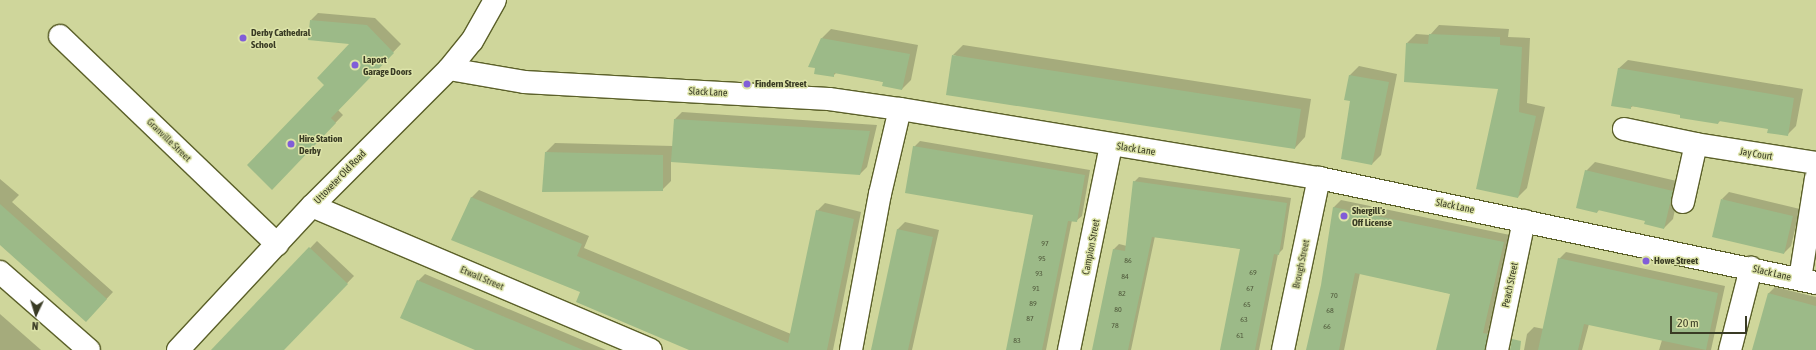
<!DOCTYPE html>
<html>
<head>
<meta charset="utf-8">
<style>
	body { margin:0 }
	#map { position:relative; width:1816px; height:350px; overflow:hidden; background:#cfd69b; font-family:"Asap Condensed",sans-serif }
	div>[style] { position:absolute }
	.shadow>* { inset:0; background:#0003 }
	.building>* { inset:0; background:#9cba88 }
	.roads { filter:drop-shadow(1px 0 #5b6029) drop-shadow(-1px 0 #5b6029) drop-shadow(0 1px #5b6029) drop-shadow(0 -1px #5b6029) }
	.minor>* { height:22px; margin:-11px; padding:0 11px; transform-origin:11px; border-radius:11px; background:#fff }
	.dots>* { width:11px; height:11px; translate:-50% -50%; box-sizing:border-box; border:2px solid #dce3a8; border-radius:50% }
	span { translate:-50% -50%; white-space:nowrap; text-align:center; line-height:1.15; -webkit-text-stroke:3px #dce3a8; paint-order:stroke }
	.number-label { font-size:8px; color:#525b3d }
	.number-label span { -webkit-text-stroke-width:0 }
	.poi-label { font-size:10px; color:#393b24; font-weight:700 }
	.left { translate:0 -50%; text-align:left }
	.street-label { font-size:10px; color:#393b24 }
	.north { position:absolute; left:16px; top:294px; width:40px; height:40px; -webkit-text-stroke:3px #dce3a8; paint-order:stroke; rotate:184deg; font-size:11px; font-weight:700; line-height:16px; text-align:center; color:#393b24 }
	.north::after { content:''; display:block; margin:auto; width:14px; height:18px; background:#393b24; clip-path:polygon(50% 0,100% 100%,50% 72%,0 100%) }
	.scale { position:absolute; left:1670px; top:316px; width:77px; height:18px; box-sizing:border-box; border:2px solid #393b24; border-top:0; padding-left:5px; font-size:12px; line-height:14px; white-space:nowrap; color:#393b24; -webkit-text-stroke:3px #dce3a8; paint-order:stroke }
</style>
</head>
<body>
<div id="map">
	<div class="shadow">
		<div style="clip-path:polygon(318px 13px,375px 18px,401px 44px,338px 110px,343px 115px,272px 188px,325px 85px,351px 43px,311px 20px)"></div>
		<div style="clip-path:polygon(1439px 25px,1509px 29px,1508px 37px,1530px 38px,1527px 103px,1545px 107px,1527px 188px,1518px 197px,1499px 88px,1407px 43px,1416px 34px,1430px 35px)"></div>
		<div style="clip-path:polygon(831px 29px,918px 45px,911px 80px,902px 89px,884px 82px,837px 72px,833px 76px,822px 38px)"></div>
		<div style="clip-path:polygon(963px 45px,1311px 99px,1305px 137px,1295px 148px,953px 55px)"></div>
		<div style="clip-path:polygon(1628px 60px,1803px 89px,1796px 126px,1787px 135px,1769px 128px,1721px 120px,1718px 123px,1682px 114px,1633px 106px,1630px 108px,1618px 69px)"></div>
		<div style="clip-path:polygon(1359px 66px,1397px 74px,1381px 155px,1372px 164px,1351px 100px,1345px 99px,1350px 75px)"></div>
		<div style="clip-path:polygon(682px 112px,877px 125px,867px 167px,860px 174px,671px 161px,671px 181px,662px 190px,546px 152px,555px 143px,673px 146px,675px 119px)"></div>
		<div style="clip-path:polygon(920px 141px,1090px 170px,1082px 216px,1076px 221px,1072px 220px,1046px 350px,1007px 350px,1034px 214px,914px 147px)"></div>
		<div style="clip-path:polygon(1595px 162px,1681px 182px,1673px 219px,1664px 228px,1647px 220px,1600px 209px,1597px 212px,1586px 171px)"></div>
		<div style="clip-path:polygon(1139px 177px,1291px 198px,1283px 249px,1278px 254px,1259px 350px,1221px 350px,1242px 249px,1155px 236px,1131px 350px,1093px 350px,1114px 249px,1119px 244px,1127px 246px,1134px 182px)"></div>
		<div style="clip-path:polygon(0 179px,19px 195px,12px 202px,113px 292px,86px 321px,0 244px)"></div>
		<div style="clip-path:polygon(479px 190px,589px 236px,584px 248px,791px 334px,817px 211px,825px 203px,861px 212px,833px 350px,691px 350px,581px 292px,471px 198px)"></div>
		<div style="clip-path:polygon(1729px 192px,1800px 209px,1791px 246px,1784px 253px,1722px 199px)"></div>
		<div style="clip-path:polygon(1341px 200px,1510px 235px,1484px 350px,1437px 350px,1452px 294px,1360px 273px,1344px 350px,1307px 350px,1322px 285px,1334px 207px)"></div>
		<div style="clip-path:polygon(905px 222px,939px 230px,912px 350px,872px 350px,898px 229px)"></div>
		<div style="clip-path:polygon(317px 241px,354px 276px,283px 350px,212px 350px)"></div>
		<div style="clip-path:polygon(1566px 252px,1725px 286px,1711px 350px,1659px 350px,1662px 340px,1589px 324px,1582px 350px,1524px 350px,1527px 334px,1534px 327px,1544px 329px,1559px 259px)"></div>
		<div style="clip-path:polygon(425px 274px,606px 350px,477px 350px,418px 281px)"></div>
		<div style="clip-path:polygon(1775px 287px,1816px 297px,1816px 350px,1753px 350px,1769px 293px)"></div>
		<div style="clip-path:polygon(0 314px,41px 350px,0 350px)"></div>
	</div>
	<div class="building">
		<div style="clip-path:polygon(310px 20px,367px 25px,394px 53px,331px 118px,336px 123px,272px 190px,247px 165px,324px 85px,317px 78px,349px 44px,308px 40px)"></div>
		<div style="clip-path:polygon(1429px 34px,1500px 37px,1500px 45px,1522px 47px,1519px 112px,1536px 116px,1518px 198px,1476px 189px,1498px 89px,1404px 82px,1406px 43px,1428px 44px)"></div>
		<div style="clip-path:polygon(821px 38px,910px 54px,902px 90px,882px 86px,883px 82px,834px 73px,834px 77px,814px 74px,815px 68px,808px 67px)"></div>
		<div style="clip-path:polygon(952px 55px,1301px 109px,1295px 149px,946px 95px)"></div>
		<div style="clip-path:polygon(1618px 68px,1794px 98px,1788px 136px,1767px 133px,1768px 129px,1719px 121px,1718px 124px,1680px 118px,1680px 115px,1631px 106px,1631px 109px,1611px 106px)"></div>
		<div style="clip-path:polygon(1349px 75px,1389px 82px,1372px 165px,1341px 159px,1350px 101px,1344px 100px)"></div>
		<div style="clip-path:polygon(674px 119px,870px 131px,860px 175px,671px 162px)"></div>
		<div style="clip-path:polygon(913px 146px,1085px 175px,1077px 222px,1068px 221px,1042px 350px,1006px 350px,1033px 215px,905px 193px)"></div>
		<div style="clip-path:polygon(545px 152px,663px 155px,663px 191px,542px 192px)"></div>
		<div style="clip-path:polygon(1585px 170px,1673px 191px,1664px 229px,1644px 224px,1645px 221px,1598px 210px,1597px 213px,1576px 208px)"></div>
		<div style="clip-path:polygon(1133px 181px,1287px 203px,1279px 255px,1274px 254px,1255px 350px,1220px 350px,1240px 249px,1152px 237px,1128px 350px,1092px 350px,1113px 249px,1125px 251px)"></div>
		<div style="clip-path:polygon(471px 197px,582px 244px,577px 256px,788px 343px,816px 210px,854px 219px,827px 350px,689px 350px,576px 302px,580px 292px,451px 240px)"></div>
		<div style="clip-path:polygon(1721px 199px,1793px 216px,1784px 254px,1712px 237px)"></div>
		<div style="clip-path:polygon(0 204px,107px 299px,86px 322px,0 245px)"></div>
		<div style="clip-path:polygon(1333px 207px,1504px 242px,1483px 333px,1488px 334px,1485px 350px,1436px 350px,1450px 294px,1355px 273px,1339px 350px,1306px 350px,1321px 285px)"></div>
		<div style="clip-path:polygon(897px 229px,933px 237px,908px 350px,871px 350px)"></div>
		<div style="clip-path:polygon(309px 247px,348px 284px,284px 350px,211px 350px)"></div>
		<div style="clip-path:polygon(1558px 258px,1718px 293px,1706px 350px,1584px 324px,1578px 350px,1538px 350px)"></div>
		<div style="clip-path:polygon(417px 280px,583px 350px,475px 350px,400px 318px)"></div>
		<div style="clip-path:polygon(1768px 293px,1816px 306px,1816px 350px,1752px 350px)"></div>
		<div style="clip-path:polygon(1512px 339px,1521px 341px,1520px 350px,1510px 350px)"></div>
	</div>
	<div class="roads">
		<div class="minor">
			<div style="left:60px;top:36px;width:301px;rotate:43.8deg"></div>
			<div style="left:449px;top:69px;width:76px;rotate:9.8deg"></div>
			<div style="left:524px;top:82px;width:305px;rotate:3.2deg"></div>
			<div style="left:829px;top:99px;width:72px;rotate:8deg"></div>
			<div style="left:900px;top:109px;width:425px;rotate:9.4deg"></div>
			<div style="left:1319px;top:178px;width:508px;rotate:11.93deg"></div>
			<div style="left:1624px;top:129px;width:74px;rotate:11.8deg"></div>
			<div style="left:1683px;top:202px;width:59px;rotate:-77.4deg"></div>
			<div style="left:1696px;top:144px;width:121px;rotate:9deg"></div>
			<div style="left:312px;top:206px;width:368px;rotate:23deg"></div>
			<div style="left:0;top:272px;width:118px;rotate:41.2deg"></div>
			<div style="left:1800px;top:279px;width:102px;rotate:-81deg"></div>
			<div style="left:178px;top:350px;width:197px;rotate:-47.1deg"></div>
			<div style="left:312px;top:206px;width:194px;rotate:-45deg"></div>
			<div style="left:449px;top:69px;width:36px;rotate:-51deg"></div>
			<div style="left:472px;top:41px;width:47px;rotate:-60.7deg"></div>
			<div style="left:851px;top:350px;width:159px;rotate:-79.5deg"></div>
			<div style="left:880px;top:194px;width:87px;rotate:-76.8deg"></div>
			<div style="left:1069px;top:350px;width:209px;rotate:-78.4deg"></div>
			<div style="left:1283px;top:350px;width:176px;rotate:-78.2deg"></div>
			<div style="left:1497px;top:350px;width:132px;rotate:-78.2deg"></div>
			<div style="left:1730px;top:350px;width:85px;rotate:-75.6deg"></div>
		</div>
	</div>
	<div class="dots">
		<div style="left:243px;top:38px;background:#815ed8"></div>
		<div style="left:355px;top:65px;background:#815ed8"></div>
		<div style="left:747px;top:84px;background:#815ed8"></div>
		<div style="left:291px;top:144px;background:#815ed8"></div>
		<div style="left:1344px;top:216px;background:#815ed8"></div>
		<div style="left:1646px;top:261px;background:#815ed8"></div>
	</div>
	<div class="number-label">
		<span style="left:1045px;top:244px">97</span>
		<span style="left:1042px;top:259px">95</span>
		<span style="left:1128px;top:261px">86</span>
		<span style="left:1253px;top:273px">69</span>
		<span style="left:1039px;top:274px">93</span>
		<span style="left:1125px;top:277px">84</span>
		<span style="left:1036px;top:289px">91</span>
		<span style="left:1250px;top:289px">67</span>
		<span style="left:1122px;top:294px">82</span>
		<span style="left:1334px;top:296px">70</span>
		<span style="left:1033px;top:304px">89</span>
		<span style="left:1247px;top:305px">65</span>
		<span style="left:1118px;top:310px">80</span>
		<span style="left:1330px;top:311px">68</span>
		<span style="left:1030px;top:319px">87</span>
		<span style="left:1244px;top:320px">63</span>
		<span style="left:1115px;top:326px">78</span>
		<span style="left:1327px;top:327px">66</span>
		<span style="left:1240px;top:336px">61</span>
		<span style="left:1017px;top:341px">83</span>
	</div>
	<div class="poi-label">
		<span class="left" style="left:251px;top:38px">Derby Cathedral<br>School</span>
		<span class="left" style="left:363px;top:65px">Laport<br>Garage Doors</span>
		<span class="left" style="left:755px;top:84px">Findern Street</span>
		<span class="left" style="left:299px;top:144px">Hire Station<br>Derby</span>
		<span class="left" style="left:1352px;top:216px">Shergill's<br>Off License</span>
		<span class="left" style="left:1654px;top:261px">Howe Street</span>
	</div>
	<div class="street-label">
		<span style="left:708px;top:92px;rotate:3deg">Slack Lane</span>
		<span style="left:169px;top:140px;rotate:44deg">Granville Street</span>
		<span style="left:1136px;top:149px;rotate:9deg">Slack Lane</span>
		<span style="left:1756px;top:154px;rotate:9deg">Jay Court</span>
		<span style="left:340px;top:177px;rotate:-46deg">Uttoxeter Old Road</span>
		<span style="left:1455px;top:206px;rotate:12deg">Slack Lane</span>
		<span style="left:1091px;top:247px;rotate:-79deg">Campion Street</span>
		<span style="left:1301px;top:264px;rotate:-78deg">Brough Street</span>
		<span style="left:1772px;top:273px;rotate:13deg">Slack Lane</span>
		<span style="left:482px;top:278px;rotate:23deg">Etwall Street</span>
		<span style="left:1510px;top:285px;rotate:-78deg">Peach Street</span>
	</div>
	<div class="north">N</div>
	<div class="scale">20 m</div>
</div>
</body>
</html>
